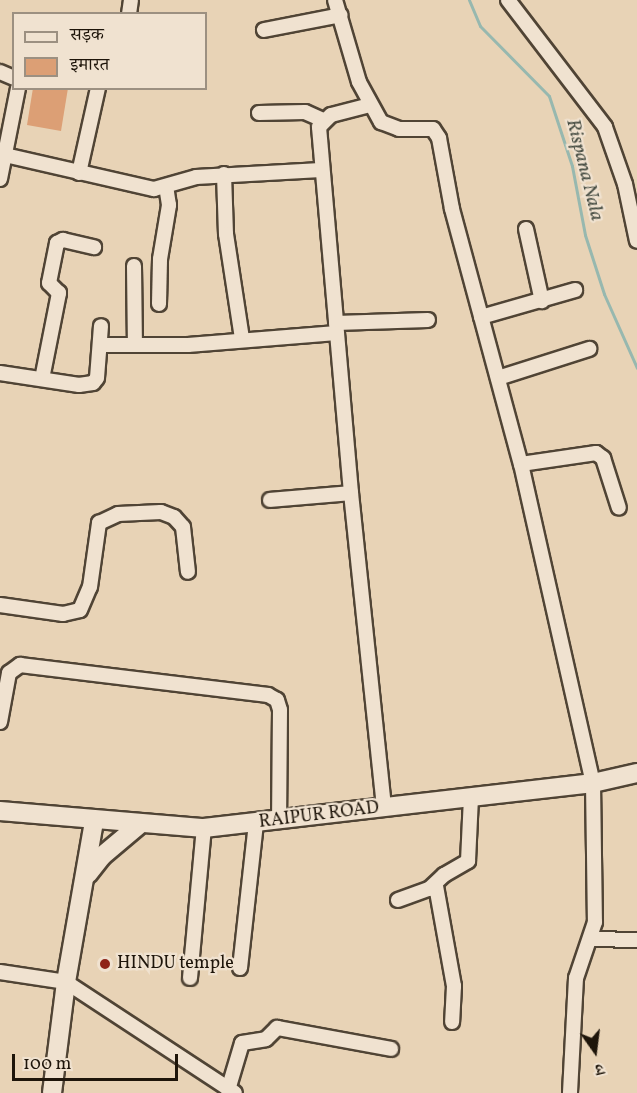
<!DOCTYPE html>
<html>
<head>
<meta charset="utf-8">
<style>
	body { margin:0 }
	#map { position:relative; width:637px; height:1093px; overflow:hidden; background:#e8d3b6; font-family:Vollkorn,"Noto Serif Devanagari",serif }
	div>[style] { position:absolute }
	.stream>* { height:3px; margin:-1.5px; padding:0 1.5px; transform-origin:1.5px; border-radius:1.5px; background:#97b8af }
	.building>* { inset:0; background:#dc9f75 }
	.roads { filter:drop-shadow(2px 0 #504435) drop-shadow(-2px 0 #504435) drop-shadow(0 2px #504435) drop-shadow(0 -2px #504435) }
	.minor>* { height:14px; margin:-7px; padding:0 7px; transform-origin:7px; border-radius:7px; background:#f0e2d0 }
	.secondary>* { height:18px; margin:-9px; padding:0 9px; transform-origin:9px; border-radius:9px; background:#f0e2d0 }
	.dots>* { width:16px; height:16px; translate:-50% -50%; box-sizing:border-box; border:3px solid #f0e2d0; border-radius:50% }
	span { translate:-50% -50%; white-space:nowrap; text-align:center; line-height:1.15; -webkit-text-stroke:4.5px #f0e2d0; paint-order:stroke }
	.street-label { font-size:18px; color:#1e150a }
	.poi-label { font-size:18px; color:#1e150a }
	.left { translate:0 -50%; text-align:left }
	.water-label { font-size:20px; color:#484e44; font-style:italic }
	.legend { position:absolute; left:12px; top:12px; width:195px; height:78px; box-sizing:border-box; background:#f0e2d0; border:2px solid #9c9081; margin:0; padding:8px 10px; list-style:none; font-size:18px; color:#1e150a }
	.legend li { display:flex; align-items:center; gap:12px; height:30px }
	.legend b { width:30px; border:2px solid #9c9081 }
	.north { position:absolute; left:565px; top:1021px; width:60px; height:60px; -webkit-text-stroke:4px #f0e2d0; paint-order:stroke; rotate:166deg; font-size:16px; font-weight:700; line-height:24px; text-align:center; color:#1e150a }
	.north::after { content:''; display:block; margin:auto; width:21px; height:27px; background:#1e150a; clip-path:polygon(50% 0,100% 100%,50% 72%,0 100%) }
	.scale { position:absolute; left:12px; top:1054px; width:166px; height:27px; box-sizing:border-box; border:3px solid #1e150a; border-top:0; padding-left:8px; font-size:18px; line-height:21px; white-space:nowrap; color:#1e150a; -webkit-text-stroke:4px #f0e2d0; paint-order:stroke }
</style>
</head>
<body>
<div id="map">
	<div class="stream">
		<div style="left:469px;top:0;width:28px;rotate:67deg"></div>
		<div style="left:480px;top:26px;width:98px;rotate:45.4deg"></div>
		<div style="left:549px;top:96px;width:74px;rotate:71.8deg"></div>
		<div style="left:572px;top:166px;width:70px;rotate:79.3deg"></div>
		<div style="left:585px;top:235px;width:62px;rotate:72.1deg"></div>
		<div style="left:604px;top:294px;width:81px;rotate:66deg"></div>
	</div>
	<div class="building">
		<div style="clip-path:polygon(33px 88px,68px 88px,61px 131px,27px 125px)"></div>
	</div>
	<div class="roads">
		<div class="minor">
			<div style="left:335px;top:0;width:85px;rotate:73.7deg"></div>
			<div style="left:359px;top:82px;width:46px;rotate:61.2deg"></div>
			<div style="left:381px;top:122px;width:19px;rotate:21deg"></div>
			<div style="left:399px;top:129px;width:34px"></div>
			<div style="left:433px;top:129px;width:11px;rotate:56deg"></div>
			<div style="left:439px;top:138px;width:72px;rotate:79.6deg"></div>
			<div style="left:452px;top:209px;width:264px;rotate:74.9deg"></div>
			<div style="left:521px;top:464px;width:327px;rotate:77.3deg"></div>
			<div style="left:593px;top:783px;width:139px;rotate:89.2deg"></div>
			<div style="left:595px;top:922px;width:59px;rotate:108.7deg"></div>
			<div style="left:576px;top:978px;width:115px;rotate:93deg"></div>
			<div style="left:508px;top:0;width:160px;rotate:52.6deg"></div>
			<div style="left:605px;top:127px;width:60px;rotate:70.7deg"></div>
			<div style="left:625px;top:184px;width:58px;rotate:78.1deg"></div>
			<div style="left:129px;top:14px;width:14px;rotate:-82deg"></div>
			<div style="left:264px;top:30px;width:78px;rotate:-11deg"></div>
			<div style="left:0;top:72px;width:15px;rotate:23deg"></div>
			<div style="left:370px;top:105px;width:40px;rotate:165.6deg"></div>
			<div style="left:331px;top:115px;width:17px;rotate:135deg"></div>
			<div style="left:319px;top:127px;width:367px;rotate:85deg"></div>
			<div style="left:351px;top:493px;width:316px;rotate:84deg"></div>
			<div style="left:259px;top:113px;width:46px;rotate:-1.2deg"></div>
			<div style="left:305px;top:112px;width:20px;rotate:24deg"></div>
			<div style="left:5px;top:155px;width:153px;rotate:12.9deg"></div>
			<div style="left:154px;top:189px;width:44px;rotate:-15.9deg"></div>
			<div style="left:196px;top:177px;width:125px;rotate:-3.2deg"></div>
			<div style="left:79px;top:173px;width:87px;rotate:-77.4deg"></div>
			<div style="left:224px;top:174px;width:60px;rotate:88.1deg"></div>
			<div style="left:226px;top:234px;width:106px;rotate:81.3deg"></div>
			<div style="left:0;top:179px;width:93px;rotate:-78.8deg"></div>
			<div style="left:526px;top:229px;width:74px;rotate:77.5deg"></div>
			<div style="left:134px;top:266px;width:79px;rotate:89.3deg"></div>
			<div style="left:159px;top:304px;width:45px;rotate:-88.7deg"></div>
			<div style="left:160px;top:259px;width:55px;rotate:-80.5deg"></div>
			<div style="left:169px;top:205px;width:18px;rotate:-99deg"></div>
			<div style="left:481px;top:317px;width:98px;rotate:-16deg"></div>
			<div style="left:336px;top:323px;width:92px;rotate:-1.9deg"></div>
			<div style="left:101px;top:345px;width:87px"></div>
			<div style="left:188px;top:345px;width:149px;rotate:-4.6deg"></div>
			<div style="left:0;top:373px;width:80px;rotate:8.6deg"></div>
			<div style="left:79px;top:385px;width:14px;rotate:-8deg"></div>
			<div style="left:93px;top:383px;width:6px;rotate:-51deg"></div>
			<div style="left:97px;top:378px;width:52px;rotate:-85.6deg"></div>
			<div style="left:498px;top:378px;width:96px;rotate:-17.7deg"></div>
			<div style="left:42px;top:379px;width:88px;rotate:-78.8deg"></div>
			<div style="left:59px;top:293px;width:14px;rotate:-135deg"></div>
			<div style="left:49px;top:283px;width:41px;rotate:-78.7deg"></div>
			<div style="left:57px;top:243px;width:7px;rotate:-27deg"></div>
			<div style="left:63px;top:240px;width:32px;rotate:13deg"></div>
			<div style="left:521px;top:464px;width:76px;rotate:-8.3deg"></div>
			<div style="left:596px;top:453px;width:9px;rotate:36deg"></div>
			<div style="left:603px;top:458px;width:52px;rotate:72.3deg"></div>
			<div style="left:270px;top:500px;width:81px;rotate:-4.9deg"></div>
			<div style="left:0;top:605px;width:64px;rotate:8.1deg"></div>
			<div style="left:63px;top:614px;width:17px;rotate:-13deg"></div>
			<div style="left:80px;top:610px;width:25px;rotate:-67deg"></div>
			<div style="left:90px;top:587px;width:65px;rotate:-82deg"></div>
			<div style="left:99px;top:523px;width:21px;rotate:-25deg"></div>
			<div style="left:118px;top:514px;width:43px;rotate:-2.7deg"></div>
			<div style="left:161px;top:512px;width:14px;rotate:21deg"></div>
			<div style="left:174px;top:517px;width:13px;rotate:48deg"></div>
			<div style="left:183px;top:527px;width:45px;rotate:83.7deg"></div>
			<div style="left:0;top:722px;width:50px;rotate:-79.6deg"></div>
			<div style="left:9px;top:673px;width:14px;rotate:-36deg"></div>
			<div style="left:20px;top:665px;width:250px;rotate:6.9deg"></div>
			<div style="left:268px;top:695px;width:10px;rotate:29deg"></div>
			<div style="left:277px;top:700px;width:10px;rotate:73deg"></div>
			<div style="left:280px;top:710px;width:111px;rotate:90.5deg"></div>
			<div style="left:436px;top:886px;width:102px;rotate:79.8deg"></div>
			<div style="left:454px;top:986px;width:36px;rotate:93deg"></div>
			<div style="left:398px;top:900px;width:33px;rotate:-20deg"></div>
			<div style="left:429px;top:889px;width:21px;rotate:-43deg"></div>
			<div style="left:444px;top:875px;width:28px;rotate:-30deg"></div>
			<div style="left:468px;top:861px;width:64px;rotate:-87.3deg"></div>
			<div style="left:591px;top:939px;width:46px;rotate:1.2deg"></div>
			<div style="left:240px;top:968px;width:145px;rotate:-83.7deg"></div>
			<div style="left:0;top:972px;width:67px;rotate:8.6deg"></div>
			<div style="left:66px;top:982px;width:202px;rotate:33.3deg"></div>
			<div style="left:190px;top:978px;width:151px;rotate:-84.7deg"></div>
			<div style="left:228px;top:1090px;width:49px;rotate:-73.4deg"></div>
			<div style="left:242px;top:1043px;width:24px;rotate:-9deg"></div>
			<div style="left:266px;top:1039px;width:16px;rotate:-45deg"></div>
			<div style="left:277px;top:1028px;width:116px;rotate:10.4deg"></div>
		</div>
		<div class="secondary">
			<div style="left:0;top:811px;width:205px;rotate:4.8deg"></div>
			<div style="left:204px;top:828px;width:392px;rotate:-6.6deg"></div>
			<div style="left:593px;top:783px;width:45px;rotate:-12.8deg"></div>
			<div style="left:88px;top:874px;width:23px;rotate:-52deg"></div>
			<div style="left:102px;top:856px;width:50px;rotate:-40.1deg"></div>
			<div style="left:52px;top:1093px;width:112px;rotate:-82.8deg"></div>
			<div style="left:66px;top:982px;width:163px;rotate:-80.1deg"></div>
		</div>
	</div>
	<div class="dots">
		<div style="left:105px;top:964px;background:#8f2418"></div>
	</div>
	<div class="street-label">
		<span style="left:319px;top:816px;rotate:-7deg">RAIPUR ROAD</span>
	</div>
	<div class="poi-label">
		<span class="left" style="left:117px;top:964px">HINDU temple</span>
	</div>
	<div class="water-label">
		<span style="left:584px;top:170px;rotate:76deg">Rispana Nala</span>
	</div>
	<ul class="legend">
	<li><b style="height:8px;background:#f0e2d0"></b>सड़क</li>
	<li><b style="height:16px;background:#dc9f75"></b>इमारत</li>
	</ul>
	<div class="north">उ</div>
	<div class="scale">100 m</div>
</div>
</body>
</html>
